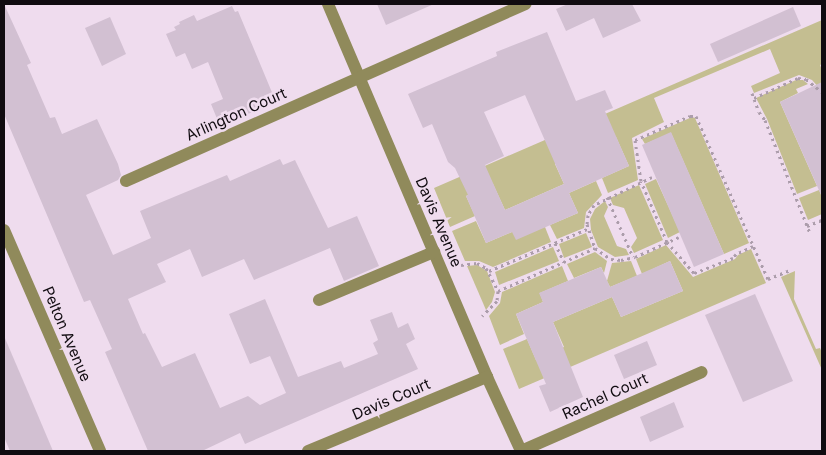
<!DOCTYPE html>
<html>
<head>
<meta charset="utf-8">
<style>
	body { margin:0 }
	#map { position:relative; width:826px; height:455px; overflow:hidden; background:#efdcee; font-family:Inter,sans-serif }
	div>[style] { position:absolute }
	.green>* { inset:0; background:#c4be91 }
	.building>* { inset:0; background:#d2c0d2 }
	.path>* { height:3px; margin-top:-1.5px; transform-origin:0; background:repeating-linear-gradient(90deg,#ac9dab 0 2.5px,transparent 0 6.5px) }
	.minor>* { height:12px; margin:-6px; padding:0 6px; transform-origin:6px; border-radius:6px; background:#908a5b }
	span { translate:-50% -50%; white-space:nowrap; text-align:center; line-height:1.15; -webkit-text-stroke:5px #efdcee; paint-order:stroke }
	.street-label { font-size:15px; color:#100b10 }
	.frame { position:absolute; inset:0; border:5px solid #100b10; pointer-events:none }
</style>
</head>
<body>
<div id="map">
	<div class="green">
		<div style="clip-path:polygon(822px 20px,822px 64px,820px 65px,822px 70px,822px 91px,812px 80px,799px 75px,754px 93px,751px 86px,780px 73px,770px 49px,654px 98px,664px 122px,632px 138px,638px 180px,608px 193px,602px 178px,629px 166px,616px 137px,555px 164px,564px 184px,505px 210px,493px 184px,466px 196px,475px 216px,450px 227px,434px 188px)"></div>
		<div style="clip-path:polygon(796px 80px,803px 80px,808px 84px,796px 89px,798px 93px,780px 102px,817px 186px,797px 194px,767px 119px,756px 98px)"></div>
		<div style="clip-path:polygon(692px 117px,695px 118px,749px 243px,724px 254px,671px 133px,645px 144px,642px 139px)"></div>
		<div style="clip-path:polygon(656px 179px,680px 232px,668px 238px,645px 184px)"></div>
		<div style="clip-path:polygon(596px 181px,602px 195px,586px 212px,584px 228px,557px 239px,550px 225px,578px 213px,569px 193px)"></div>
		<div style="clip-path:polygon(639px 185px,663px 240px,634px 253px,631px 247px,637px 238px,624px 208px,613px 205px,610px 198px)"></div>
		<div style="clip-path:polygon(819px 190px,822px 197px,822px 214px,808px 220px,799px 198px)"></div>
		<div style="clip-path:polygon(605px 201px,608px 207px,604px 216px,617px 246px,626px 249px,629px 255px,615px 257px,598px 247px,591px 230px,590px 219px,595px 209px)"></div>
		<div style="clip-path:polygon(476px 221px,486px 243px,512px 232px,545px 227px,551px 242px,493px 267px,479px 261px,465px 261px,452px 231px)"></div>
		<div style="clip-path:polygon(586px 233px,592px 247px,564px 258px,559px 244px)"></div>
		<div style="clip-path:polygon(666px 245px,693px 277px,735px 259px,738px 255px,751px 249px,766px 283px,519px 389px,503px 349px,527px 339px,536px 360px,564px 347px,553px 322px,612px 297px,621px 317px,683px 291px,670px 261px,642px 274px,636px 259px)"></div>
		<div style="clip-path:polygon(553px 247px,559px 261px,499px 285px,495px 272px)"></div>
		<div style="clip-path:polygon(595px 252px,607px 261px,604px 273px,601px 267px,574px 278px,567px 264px)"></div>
		<div style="clip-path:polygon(631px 261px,637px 276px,610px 287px,607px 281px,612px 263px)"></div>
		<div style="clip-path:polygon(477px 265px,487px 271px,495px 292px,492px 302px,486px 310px,467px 266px)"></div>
		<div style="clip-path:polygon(562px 266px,568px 281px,540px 293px,543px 302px,516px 314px,524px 334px,500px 345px,489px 316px,500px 303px,502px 292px)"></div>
		<div style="clip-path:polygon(795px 271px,794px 299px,816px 349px,820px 348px,822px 353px,822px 370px,781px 277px)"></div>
	</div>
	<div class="building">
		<div style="clip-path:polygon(4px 4px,31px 63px,27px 65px,50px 118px,55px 117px,62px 134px,97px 119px,118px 164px,121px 175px,118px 180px,86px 195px,113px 255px,151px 238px,140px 211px,227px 175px,230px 181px,280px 159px,283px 165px,295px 160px,328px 228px,357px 216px,379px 266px,344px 281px,330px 248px,254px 280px,244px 259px,202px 277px,190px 249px,157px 264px,166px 282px,128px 299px,143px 334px,145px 333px,162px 367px,195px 353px,220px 408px,248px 396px,260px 405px,286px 393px,270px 356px,250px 364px,229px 314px,265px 299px,298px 377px,341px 361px,344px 368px,378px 354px,373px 343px,378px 340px,377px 337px,370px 320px,392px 312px,398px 328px,408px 323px,415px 339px,406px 344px,418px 369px,245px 444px,240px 433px,202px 451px,148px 451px,105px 352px,112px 349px,90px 300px,84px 302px,4px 114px)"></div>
		<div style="clip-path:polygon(377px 4px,434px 4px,386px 25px)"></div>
		<div style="clip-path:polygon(568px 4px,632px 4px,641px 21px,603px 38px,594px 18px,566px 31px,556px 9px)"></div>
		<div style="clip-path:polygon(232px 6px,235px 12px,238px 11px,276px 102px,220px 126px,211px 104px,223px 99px,208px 62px,192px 69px,185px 53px,176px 57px,166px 34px,176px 30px,174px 27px,180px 24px,179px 22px,194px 15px,197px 21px)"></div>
		<div style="clip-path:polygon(793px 7px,801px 26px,718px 62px,710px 44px)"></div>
		<div style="clip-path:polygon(110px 17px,126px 54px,102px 66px,85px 28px)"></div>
		<div style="clip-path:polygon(evenodd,547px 32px,576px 101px,605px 90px,613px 108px,605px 111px,629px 166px,569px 193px,578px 213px,516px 240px,512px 232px,486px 243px,466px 196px,468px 195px,455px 168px,448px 162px,432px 124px,423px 128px,408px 94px,497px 56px,496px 52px,547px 32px,525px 95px,564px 184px,505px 210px,485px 165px,504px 156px,484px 112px,525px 95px)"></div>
		<div style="clip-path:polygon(822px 82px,822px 197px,780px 102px)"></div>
		<div style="clip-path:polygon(671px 132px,724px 254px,694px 267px,642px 145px)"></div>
		<div style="clip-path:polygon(670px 261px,683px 291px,621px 317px,612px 297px,553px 322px,583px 397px,550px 412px,539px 386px,546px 384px,516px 314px,543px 302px,539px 293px,601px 267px,610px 287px)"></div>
		<div style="clip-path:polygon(755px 294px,793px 381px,743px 402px,705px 315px)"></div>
		<div style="clip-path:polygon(4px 336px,31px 399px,53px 451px,10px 451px,4px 437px)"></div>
		<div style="clip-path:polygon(647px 341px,657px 365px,624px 379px,614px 355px)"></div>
		<div style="clip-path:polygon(674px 402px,684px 427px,650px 442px,640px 417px)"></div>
	</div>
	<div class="path">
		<div style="left:752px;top:93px;width:20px;rotate:70deg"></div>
		<div style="left:759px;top:112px;width:10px;rotate:53deg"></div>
		<div style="left:765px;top:120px;width:122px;rotate:68.3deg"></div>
		<div style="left:754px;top:98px;width:48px;rotate:-24.4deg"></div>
		<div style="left:798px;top:78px;width:8px;rotate:7deg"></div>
		<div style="left:806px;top:79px;width:21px;rotate:39deg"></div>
		<div style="left:652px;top:177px;width:64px;rotate:154.2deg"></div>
		<div style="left:594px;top:205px;width:12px;rotate:121deg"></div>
		<div style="left:588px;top:215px;width:9px;rotate:96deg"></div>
		<div style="left:587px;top:224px;width:25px;rotate:72deg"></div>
		<div style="left:595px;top:248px;width:19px;rotate:35deg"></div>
		<div style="left:611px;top:259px;width:10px;rotate:6deg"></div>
		<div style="left:621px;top:260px;width:14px;rotate:-12deg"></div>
		<div style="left:635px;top:257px;width:48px;rotate:-24.4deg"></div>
		<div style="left:607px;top:197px;width:65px;rotate:66.6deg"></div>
		<div style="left:807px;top:226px;width:16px;rotate:-22deg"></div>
		<div style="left:555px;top:243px;width:21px;rotate:65deg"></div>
		<div style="left:753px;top:246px;width:19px;rotate:155deg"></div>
		<div style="left:736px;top:254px;width:5px;rotate:127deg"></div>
		<div style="left:733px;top:258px;width:42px;rotate:159deg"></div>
		<div style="left:694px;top:273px;width:41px;rotate:-131.1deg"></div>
		<div style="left:667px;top:242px;width:66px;rotate:-113.1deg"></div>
		<div style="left:641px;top:181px;width:41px;rotate:-98.3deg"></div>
		<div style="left:635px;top:140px;width:60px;rotate:-23.6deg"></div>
		<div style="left:690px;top:116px;width:6px"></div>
		<div style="left:696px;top:116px;width:178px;rotate:66.2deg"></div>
		<div style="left:768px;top:279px;width:24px;rotate:-22deg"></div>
		<div style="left:461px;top:265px;width:16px;rotate:-7deg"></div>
		<div style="left:477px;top:263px;width:10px;rotate:29deg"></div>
		<div style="left:486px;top:268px;width:26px;rotate:62deg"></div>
		<div style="left:498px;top:291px;width:10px;rotate:96deg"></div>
		<div style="left:497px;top:301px;width:21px;rotate:135deg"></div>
		<div style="left:489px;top:271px;width:107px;rotate:-23.2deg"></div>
		<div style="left:498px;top:291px;width:106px;rotate:-23.9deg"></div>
	</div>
	<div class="minor">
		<div style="left:328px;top:4px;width:405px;rotate:66.9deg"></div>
		<div style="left:487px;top:377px;width:81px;rotate:65.3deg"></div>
		<div style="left:126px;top:181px;width:437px;rotate:-23.9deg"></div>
		<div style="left:4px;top:230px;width:241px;rotate:66.5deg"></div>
		<div style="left:319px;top:300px;width:125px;rotate:-22.7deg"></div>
		<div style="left:308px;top:451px;width:194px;rotate:-22.5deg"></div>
		<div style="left:521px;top:451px;width:197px;rotate:-23.6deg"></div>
	</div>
	<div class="street-label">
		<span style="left:236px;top:114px;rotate:-24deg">Arlington Court</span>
		<span style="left:439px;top:222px;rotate:67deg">Davis Avenue</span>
		<span style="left:67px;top:334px;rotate:67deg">Pelton Avenue</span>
		<span style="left:605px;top:396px;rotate:-24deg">Rachel Court</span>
		<span style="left:391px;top:399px;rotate:-23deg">Davis Court</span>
	</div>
	<div class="frame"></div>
</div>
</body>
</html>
